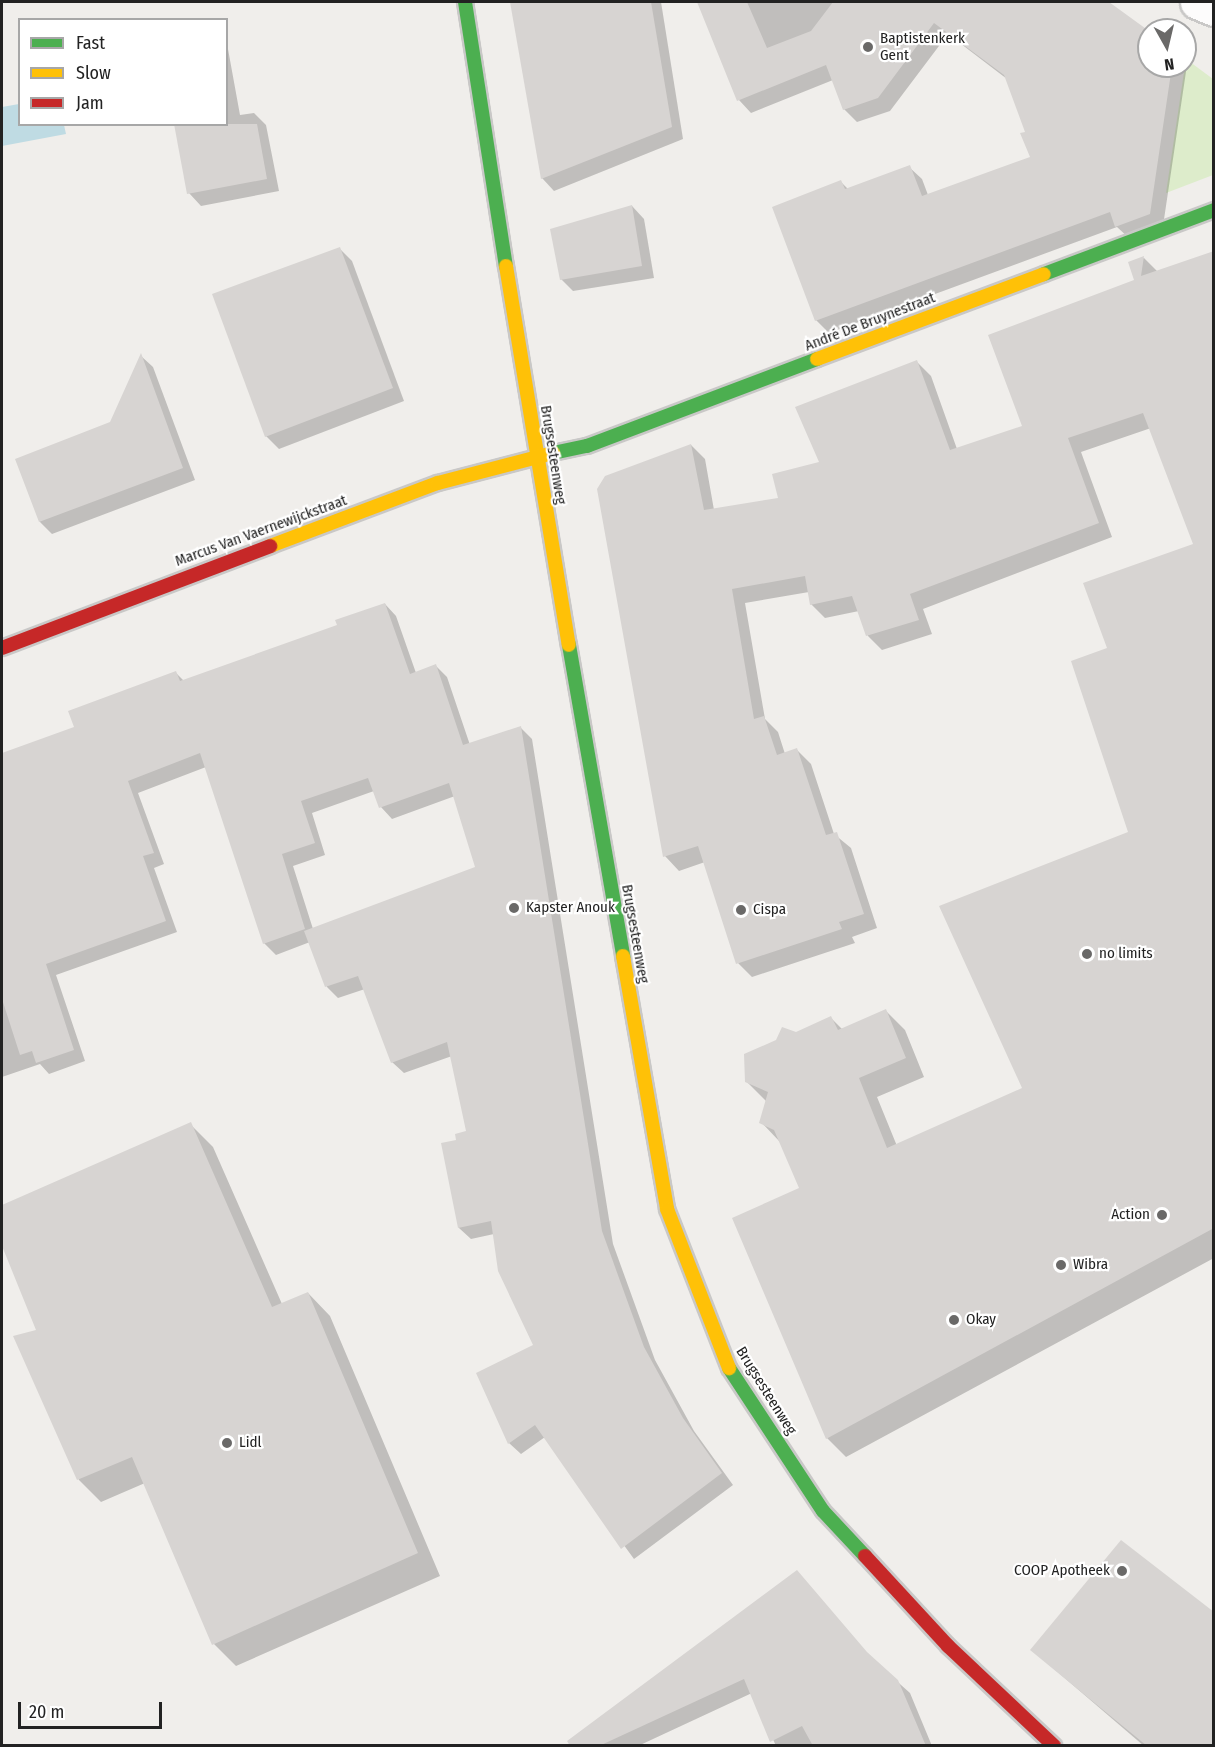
<!DOCTYPE html>
<html>
<head>
<meta charset="utf-8">
<style>
	body { margin:0 }
	#map { position:relative; width:1215px; height:1747px; overflow:hidden; background:#f0eeeb; font-family:"Fira Sans Condensed",sans-serif }
	div>[style] { position:absolute }
	.grass>* { inset:0; background:#ddeccb }
	.water>* { inset:0; background:#bfdbe3 }
	.shadow>* { inset:0; background:#0003 }
	.building>* { inset:0; background:#d7d4d2 }
	.roads { filter:drop-shadow(2px 0 #c9c8c7) drop-shadow(-2px 0 #c9c8c7) drop-shadow(0 2px #c9c8c7) drop-shadow(0 -2px #c9c8c7) }
	.street>* { height:33px; margin:-16.5px; padding:0 16.5px; transform-origin:16.5px; border-radius:16.5px; background:#fdfcfc }
	.fast>* { height:14px; margin:-7px; padding:0 7px; transform-origin:7px; border-radius:7px; background:#4caf50 }
	.slow>* { height:14px; margin:-7px; padding:0 7px; transform-origin:7px; border-radius:7px; background:#ffc107 }
	.jam>* { height:14px; margin:-7px; padding:0 7px; transform-origin:7px; border-radius:7px; background:#c62828 }
	.dots>* { width:16px; height:16px; translate:-50% -50%; box-sizing:border-box; border:3px solid #fff; border-radius:50% }
	span { translate:-50% -50%; white-space:nowrap; text-align:center; line-height:1.15; -webkit-text-stroke:4.5px #fff; paint-order:stroke }
	.poi-label { font-size:15px; color:#222 }
	.left { translate:0 -50%; text-align:left }
	.right { translate:-100% -50%; text-align:right }
	.street-label { font-size:15px; color:#222 }
	.frame { position:absolute; inset:0; border:3px solid #222; pointer-events:none }
	.legend { position:absolute; left:18px; top:18px; width:210px; height:108px; box-sizing:border-box; background:#fff; border:2px solid #a7a7a7; margin:0; padding:8px 10px; list-style:none; font-size:18px; color:#222 }
	.legend li { display:flex; align-items:center; gap:12px; height:30px }
	.legend b { width:30px; border:2px solid #a7a7a7 }
	.north { position:absolute; left:1137px; top:18px; width:60px; height:60px; box-sizing:border-box; background:#fff; border:2px solid #a7a7a7; border-radius:50%; rotate:172deg; font-size:16px; font-weight:700; line-height:24px; text-align:center; color:#222 }
	.north::after { content:''; display:block; margin:auto; width:21px; height:27px; background:#6a6968; clip-path:polygon(50% 0,100% 100%,50% 72%,0 100%) }
	.scale { position:absolute; left:18px; top:1702px; width:144px; height:27px; box-sizing:border-box; border:3px solid #222; border-top:0; padding-left:8px; font-size:18px; line-height:21px; white-space:nowrap; color:#222; -webkit-text-stroke:4px #fff; paint-order:stroke }
</style>
</head>
<body>
<div id="map">
	<div class="grass">
		<div style="clip-path:polygon(1186px 59px,1213px 79px,1213px 175px,1166px 193px)"></div>
	</div>
	<div class="water">
		<div style="clip-path:polygon(19px 104px,20px 124px,64px 125px,66px 134px,2px 146px,2px 107px)"></div>
	</div>
	<div class="shadow">
		<div style="clip-path:polygon(512px 2px,661px 2px,683px 139px,554px 191px,542px 178px)"></div>
		<div style="clip-path:polygon(699px 2px,1106px 2px,1149px 33px,1149px 66px,1187px 65px,1163px 226px,1130px 239px,1117px 227px,829px 333px,816px 320px,841px 182px,848px 189px,909px 167px,922px 179px,928px 195px,1032px 158px,1027px 133px,1007px 79px,948px 34px,890px 111px,857px 122px,844px 109px,833px 80px,751px 113px,739px 100px)"></div>
		<div style="clip-path:polygon(226px 38px,240px 115px,254px 113px,266px 125px,279px 191px,201px 206px,189px 193px,226px 124px)"></div>
		<div style="clip-path:polygon(632px 206px,644px 219px,654px 278px,573px 291px,561px 279px)"></div>
		<div style="clip-path:polygon(339px 248px,352px 261px,404px 401px,279px 449px,266px 436px)"></div>
		<div style="clip-path:polygon(1144px 258px,1158px 272px,1151px 428px,1081px 452px,1112px 537px,923px 609px,932px 634px,882px 650px,868px 636px,859px 611px,825px 618px,811px 604px,809px 592px,745px 603px,765px 719px,778px 732px,785px 754px,797px 750px,811px 764px,834px 834px,851px 848px,877px 928px,852px 937px,855px 943px,752px 977px,738px 963px,705px 862px,679px 871px,665px 856px,598px 490px,691px 445px,705px 459px,714px 510px,780px 499px,821px 464px,917px 362px,931px 376px,957px 449px,1024px 427px,1136px 281px,1130px 263px)"></div>
		<div style="clip-path:polygon(141px 356px,153px 367px,195px 480px,52px 534px,40px 522px,17px 460px,111px 424px)"></div>
		<div style="clip-path:polygon(1214px 539px,1214px 1258px,846px 1457px,827px 1438px,801px 1189px,780px 1142px,761px 1122px,766px 1101px,746px 1081px,796px 1033px,831px 1018px,842px 1029px,886px 1011px,905px 1030px,924px 1077px,877px 1097px,897px 1146px,1024px 1089px,1130px 833px,1109px 649px)"></div>
		<div style="clip-path:polygon(evenodd,385px 604px,396px 616px,416px 673px,435px 665px,447px 677px,470px 745px,520px 727px,532px 739px,613px 1244px,655px 1360px,694px 1431px,733px 1485px,634px 1559px,545px 1437px,521px 1454px,509px 1443px,535px 1346px,494px 1234px,471px 1239px,459px 1228px,457px 1141px,467px 1133px,452px 1056px,404px 1073px,392px 1062px,365px 989px,338px 998px,327px 987px,310px 942px,276px 955px,264px 943px,206px 767px,138px 793px,164px 864px,154px 868px,177px 932px,56px 975px,85px 1061px,49px 1074px,40px 1064px,2px 1077px,2px 755px,75px 728px,176px 673px,184px 681px,339px 626px,385px 604px,374px 791px,381px 807px,392px 819px,455px 796px,477px 868px,313px 929px,293px 866px,325px 855px,312px 813px,374px 791px)"></div>
		<div style="clip-path:polygon(190px 1124px,213px 1147px,282px 1304px,308px 1293px,330px 1316px,440px 1576px,236px 1666px,214px 1644px,145px 1483px,101px 1502px,79px 1480px,15px 1337px,38px 1331px,2px 1242px,2px 1206px)"></div>
		<div style="clip-path:polygon(796px 1572px,873px 1660px,910px 1693px,932px 1746px,776px 1746px,752px 1693px,638px 1746px,572px 1746px)"></div>
		<div style="clip-path:polygon(1032px 1650px,1214px 1746px,1144px 1746px)"></div>
	</div>
	<div class="building">
		<div style="clip-path:polygon(510px 2px,651px 2px,672px 127px,541px 179px)"></div>
		<div style="clip-path:polygon(697px 2px,747px 2px,767px 48px,811px 31px,833px 2px,1109px 2px,1149px 31px,1149px 66px,1172px 66px,1150px 214px,1115px 227px,1110px 212px,815px 321px,772px 207px,841px 180px,845px 189px,910px 165px,922px 196px,1030px 157px,1020px 133px,1025px 132px,1004px 75px,934px 23px,878px 98px,843px 110px,826px 65px,737px 101px)"></div>
		<div style="clip-path:polygon(174px 124px,257px 124px,267px 179px,187px 194px)"></div>
		<div style="clip-path:polygon(632px 205px,642px 266px,560px 280px,550px 229px)"></div>
		<div style="clip-path:polygon(340px 247px,393px 388px,265px 437px,212px 294px)"></div>
		<div style="clip-path:polygon(1214px 251px,1214px 1228px,826px 1439px,732px 1218px,799px 1188px,774px 1130px,759px 1123px,768px 1092px,745px 1082px,744px 1054px,776px 1040px,782px 1027px,796px 1032px,831px 1016px,838px 1030px,886px 1009px,906px 1058px,859px 1078px,887px 1148px,1022px 1088px,939px 906px,1128px 832px,1071px 661px,1107px 648px,1083px 583px,1193px 544px,1143px 413px,1068px 438px,1099px 523px,910px 594px,919px 620px,866px 636px,852px 596px,810px 605px,805px 576px,732px 589px,754px 719px,764px 716px,777px 755px,797px 748px,826px 835px,837px 832px,864px 914px,839px 922px,842px 929px,736px 964px,698px 846px,663px 857px,597px 489px,605px 476px,691px 444px,704px 510px,778px 498px,772px 474px,819px 462px,795px 407px,917px 360px,950px 450px,1022px 426px,988px 335px,1134px 280px,1128px 262px,1144px 256px,1141px 276px)"></div>
		<div style="clip-path:polygon(141px 353px,183px 468px,39px 522px,15px 459px,110px 422px)"></div>
		<div style="clip-path:polygon(385px 603px,410px 674px,436px 664px,463px 745px,521px 726px,602px 1231px,644px 1347px,683px 1418px,722px 1473px,621px 1549px,535px 1425px,508px 1444px,476px 1373px,533px 1345px,498px 1271px,491px 1221px,458px 1228px,441px 1143px,456px 1140px,455px 1134px,466px 1131px,447px 1042px,391px 1063px,358px 976px,325px 987px,304px 931px,475px 867px,449px 783px,379px 808px,368px 778px,301px 801px,315px 843px,282px 854px,305px 929px,263px 944px,200px 753px,128px 781px,154px 853px,143px 856px,166px 921px,46px 964px,74px 1050px,36px 1063px,32px 1051px,20px 1055px,2px 999px,2px 753px,74px 727px,68px 711px,176px 671px,180px 681px,337px 625px,335px 620px)"></div>
		<div style="clip-path:polygon(191px 1122px,272px 1307px,308px 1292px,418px 1553px,212px 1645px,132px 1457px,77px 1480px,13px 1336px,36px 1330px,2px 1246px,2px 1205px)"></div>
		<div style="clip-path:polygon(1121px 1540px,1214px 1612px,1214px 1746px,1147px 1746px,1030px 1650px)"></div>
		<div style="clip-path:polygon(797px 1570px,867px 1652px,898px 1680px,926px 1746px,813px 1746px,802px 1726px,770px 1742px,744px 1679px,599px 1746px,570px 1746px,567px 1741px)"></div>
	</div>
	<div class="roads">
		<div class="street">
			<div style="left:1197px;top:2px;width:18px;rotate:22deg"></div>
		</div>
		<div class="fast">
			<div style="left:465px;top:2px;width:267px;rotate:81.2deg"></div>
			<div style="left:1044px;top:274px;width:182px;rotate:-20.6deg"></div>
			<div style="left:553px;top:453px;width:35px;rotate:-12deg"></div>
			<div style="left:587px;top:446px;width:246px;rotate:-20.7deg"></div>
			<div style="left:569px;top:645px;width:316px;rotate:80.1deg"></div>
			<div style="left:729px;top:1368px;width:171px;rotate:56.7deg"></div>
			<div style="left:823px;top:1511px;width:62px;rotate:47deg"></div>
		</div>
		<div class="slow">
			<div style="left:506px;top:266px;width:384px;rotate:80.6deg"></div>
			<div style="left:817px;top:359px;width:242px;rotate:-20.5deg"></div>
			<div style="left:270px;top:546px;width:179px;rotate:-20.6deg"></div>
			<div style="left:438px;top:483px;width:119px;rotate:-14.6deg"></div>
			<div style="left:623px;top:956px;width:257px;rotate:80.1deg"></div>
			<div style="left:667px;top:1209px;width:171px;rotate:68.7deg"></div>
		</div>
		<div class="jam">
			<div style="left:2px;top:648px;width:287px;rotate:-20.8deg"></div>
			<div style="left:865px;top:1556px;width:122px;rotate:47.3deg"></div>
			<div style="left:948px;top:1646px;width:146px;rotate:43.3deg"></div>
		</div>
	</div>
	<div class="dots">
		<div style="left:868px;top:47px;background:#6a6968"></div>
		<div style="left:514px;top:908px;background:#6a6968"></div>
		<div style="left:741px;top:910px;background:#6a6968"></div>
		<div style="left:1087px;top:954px;background:#6a6968"></div>
		<div style="left:1162px;top:1215px;background:#6a6968"></div>
		<div style="left:1061px;top:1265px;background:#6a6968"></div>
		<div style="left:954px;top:1320px;background:#6a6968"></div>
		<div style="left:227px;top:1443px;background:#6a6968"></div>
		<div style="left:1122px;top:1571px;background:#6a6968"></div>
	</div>
	<div class="poi-label">
		<span class="left" style="left:880px;top:47px">Baptistenkerk<br>Gent</span>
		<span class="left" style="left:526px;top:908px">Kapster Anouk</span>
		<span class="left" style="left:753px;top:910px">Cispa</span>
		<span class="left" style="left:1099px;top:954px">no limits</span>
		<span class="right" style="left:1150px;top:1215px">Action</span>
		<span class="left" style="left:1073px;top:1265px">Wibra</span>
		<span class="left" style="left:966px;top:1320px">Okay</span>
		<span class="left" style="left:239px;top:1443px">Lidl</span>
		<span class="right" style="left:1110px;top:1571px">COOP Apotheek</span>
	</div>
	<div class="street-label">
		<span style="left:870px;top:322px;rotate:-21deg">André De Bruynestraat</span>
		<span style="left:553px;top:455px;rotate:81deg">Brugsesteenweg</span>
		<span style="left:261px;top:531px;rotate:-20deg">Marcus Van Vaernewijckstraat</span>
		<span style="left:635px;top:934px;rotate:80deg">Brugsesteenweg</span>
		<span style="left:766px;top:1391px;rotate:58deg">Brugsesteenweg</span>
	</div>
	<div class="frame"></div>
	<ul class="legend">
	<li><b style="height:8px;background:#4caf50"></b>Fast</li>
	<li><b style="height:8px;background:#ffc107"></b>Slow</li>
	<li><b style="height:8px;background:#c62828"></b>Jam</li>
	</ul>
	<div class="north">N</div>
	<div class="scale">20 m</div>
</div>
</body>
</html>
